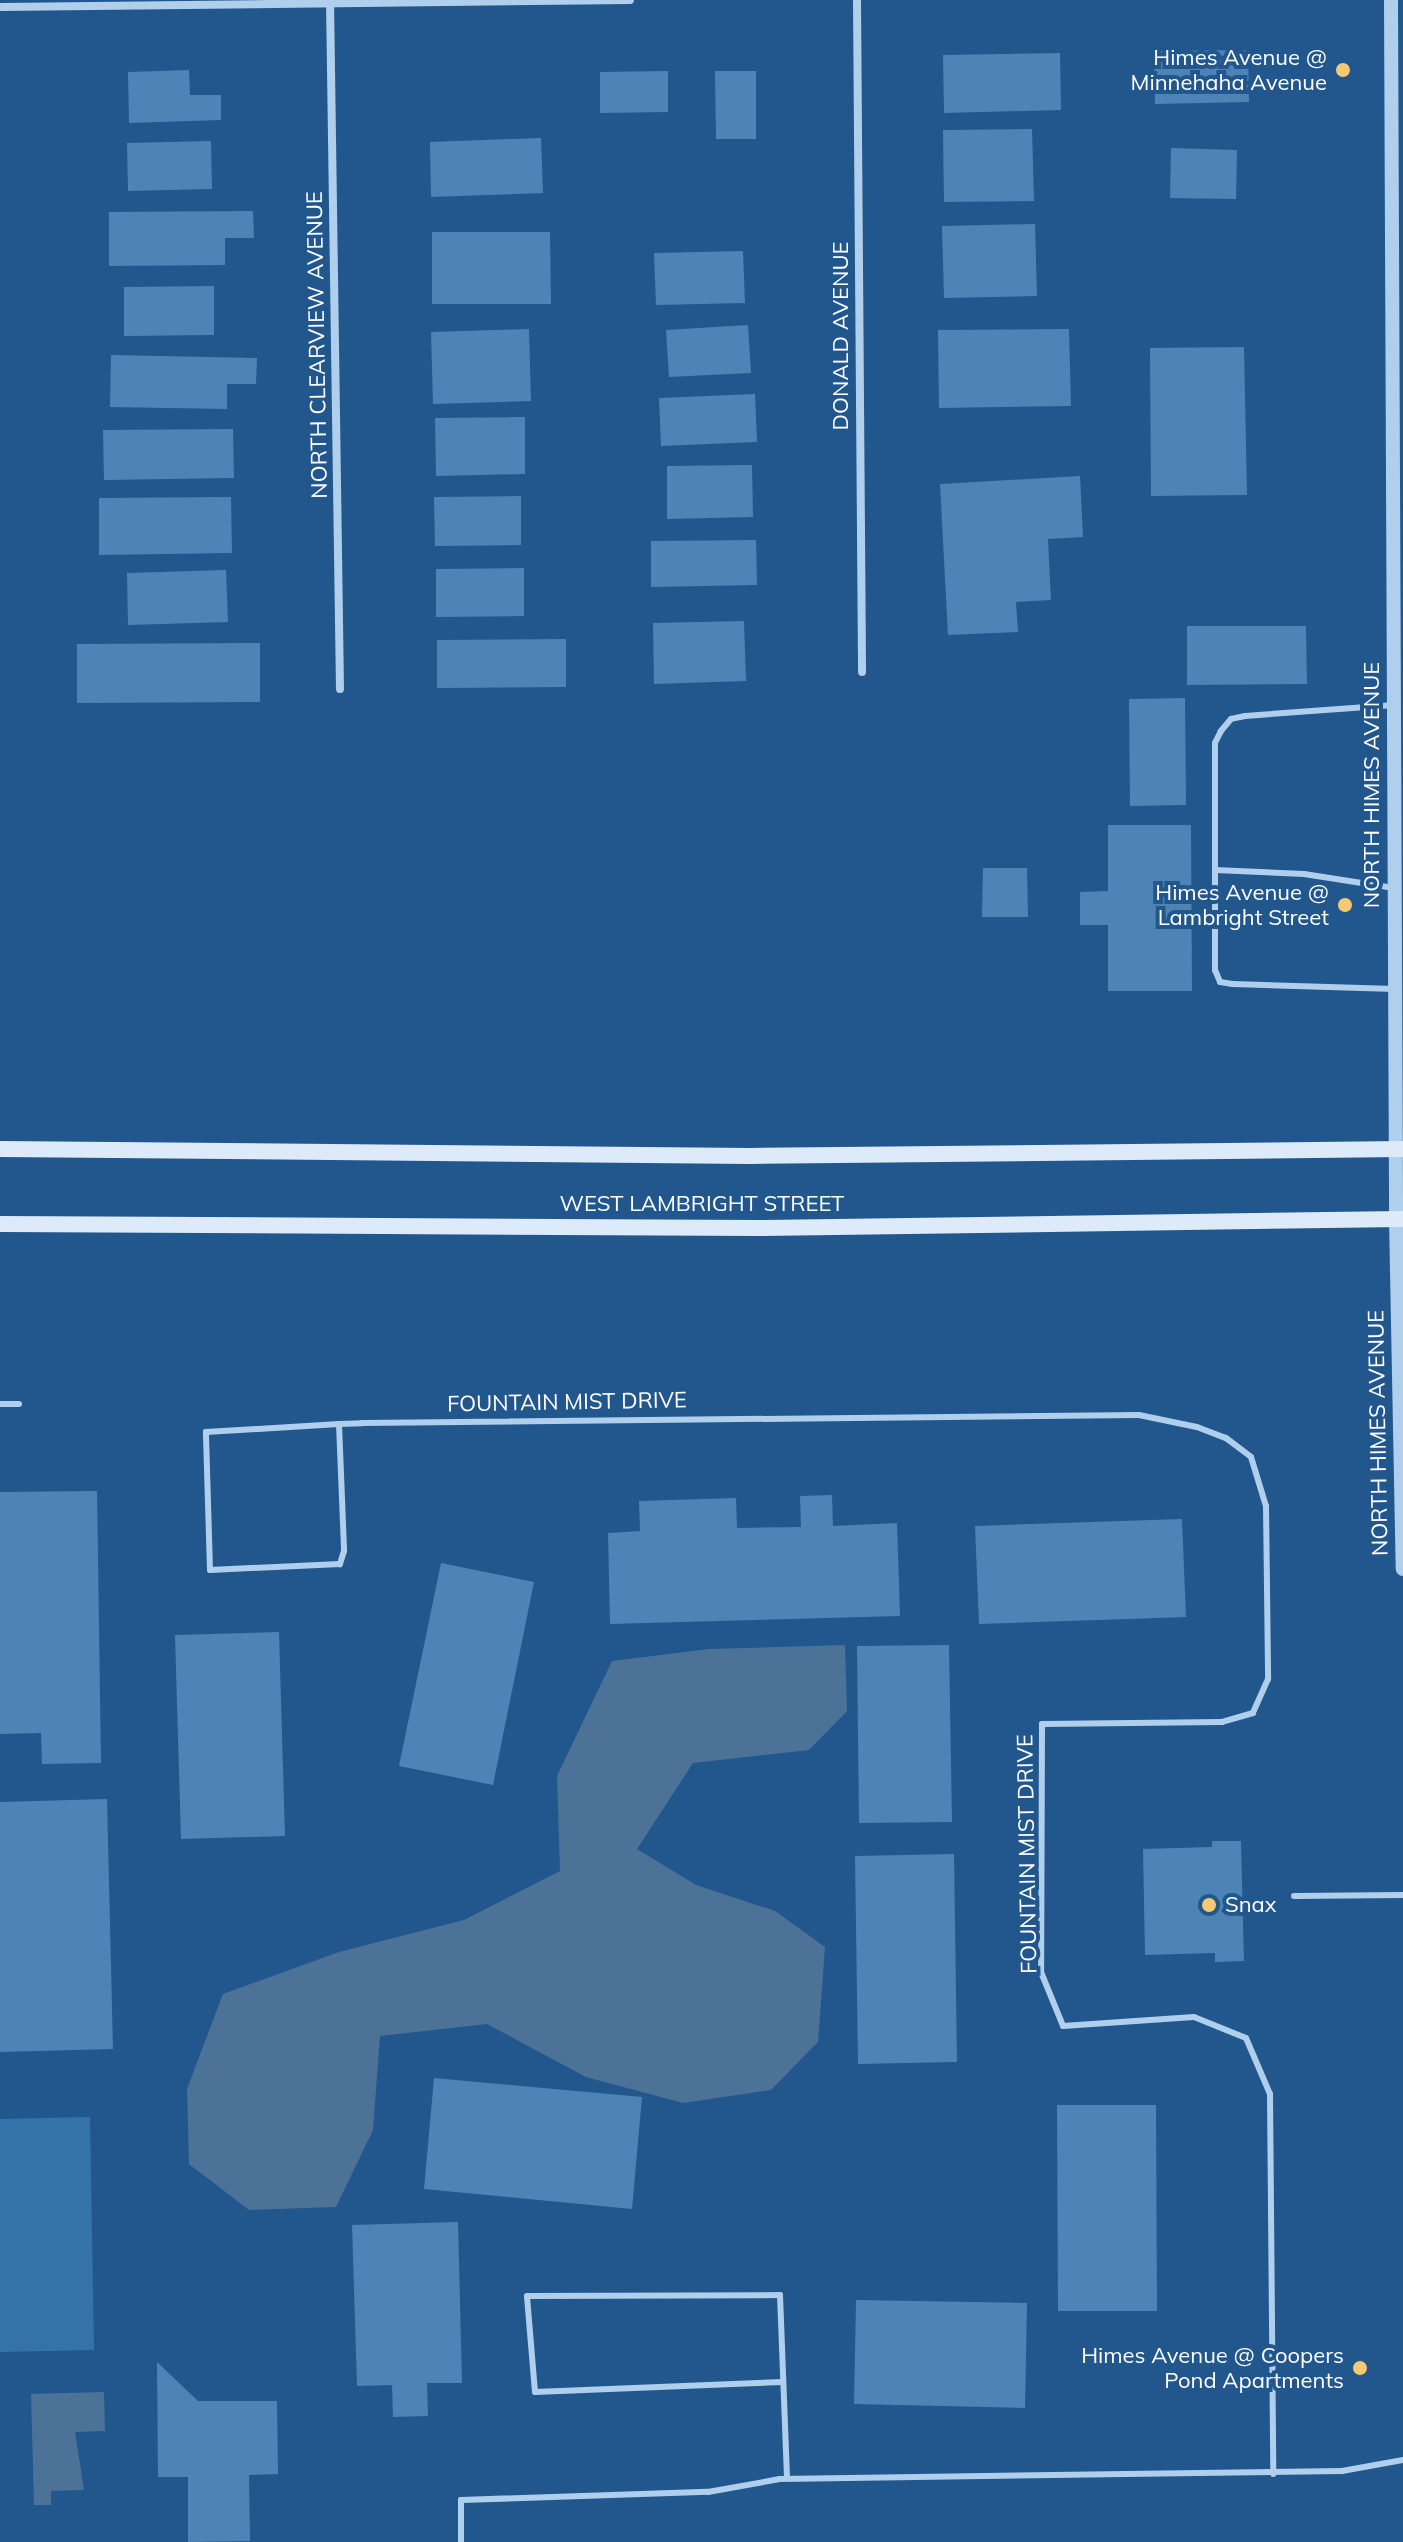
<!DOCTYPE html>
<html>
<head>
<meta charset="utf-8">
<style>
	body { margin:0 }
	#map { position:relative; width:1403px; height:2542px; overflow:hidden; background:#21578d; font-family:Mulish,sans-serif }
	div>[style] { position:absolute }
	.green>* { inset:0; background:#3572aa }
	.water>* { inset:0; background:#4d7298 }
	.building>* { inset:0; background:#4e83b6 }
	.service>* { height:6px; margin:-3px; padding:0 3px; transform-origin:3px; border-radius:3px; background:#b0cfec }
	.minor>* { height:8px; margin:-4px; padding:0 4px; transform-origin:4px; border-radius:4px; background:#b0cfec }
	.tertiary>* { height:14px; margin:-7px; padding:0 7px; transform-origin:7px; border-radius:7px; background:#b0cfec }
	.secondary>* { height:16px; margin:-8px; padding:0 8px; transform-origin:8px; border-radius:8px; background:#dceaf9 }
	.dots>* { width:22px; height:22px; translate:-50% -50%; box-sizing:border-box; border:4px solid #21578d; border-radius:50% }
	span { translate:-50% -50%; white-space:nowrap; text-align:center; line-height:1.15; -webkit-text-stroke:8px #21578d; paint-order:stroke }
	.poi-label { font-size:22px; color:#fff }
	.right { translate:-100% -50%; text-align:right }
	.left { translate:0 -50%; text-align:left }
	.street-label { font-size:22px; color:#fff }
</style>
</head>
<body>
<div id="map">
	<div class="green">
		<div style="clip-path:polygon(90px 2117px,94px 2350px,0 2352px,0 2119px)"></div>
	</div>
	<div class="water">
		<div style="clip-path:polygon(845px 1645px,847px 1711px,809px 1750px,693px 1763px,637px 1849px,696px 1885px,775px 1911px,825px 1947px,818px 2042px,771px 2090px,683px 2103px,586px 2077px,487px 2024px,380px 2036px,373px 2130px,336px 2207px,249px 2210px,189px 2164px,187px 2089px,223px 1994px,339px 1952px,464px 1920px,560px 1871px,557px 1776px,612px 1661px,709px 1649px)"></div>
		<div style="clip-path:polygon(104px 2392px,105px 2431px,75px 2432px,84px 2490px,51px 2491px,51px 2505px,34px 2505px,31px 2394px)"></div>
	</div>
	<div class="building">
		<div style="clip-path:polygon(1248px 50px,1249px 102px,1155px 104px,1154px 51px)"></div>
		<div style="clip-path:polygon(1060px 53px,1061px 110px,944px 113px,943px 55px)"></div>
		<div style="clip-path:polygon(189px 70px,190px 95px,221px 95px,221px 120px,129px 123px,128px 72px)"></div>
		<div style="clip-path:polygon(668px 71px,668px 112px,600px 113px,600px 72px)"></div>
		<div style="clip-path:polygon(715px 71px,756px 71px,756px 139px,716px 139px)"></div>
		<div style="clip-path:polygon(1032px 129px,1034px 201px,944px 202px,943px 130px)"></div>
		<div style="clip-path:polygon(541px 138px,543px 193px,431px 197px,430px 142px)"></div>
		<div style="clip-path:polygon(211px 141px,212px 189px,128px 191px,127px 143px)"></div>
		<div style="clip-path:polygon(1171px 148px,1237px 150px,1236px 199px,1170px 198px)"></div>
		<div style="clip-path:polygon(253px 211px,254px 238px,225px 238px,225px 265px,109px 266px,109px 212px)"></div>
		<div style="clip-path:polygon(1035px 224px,1037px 296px,944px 298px,942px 226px)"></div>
		<div style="clip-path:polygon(432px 232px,550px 232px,551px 304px,432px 304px)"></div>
		<div style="clip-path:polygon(743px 251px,745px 303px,656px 305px,654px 253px)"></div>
		<div style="clip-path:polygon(214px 286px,214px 335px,124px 336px,124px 287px)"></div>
		<div style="clip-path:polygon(748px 325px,751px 373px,669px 377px,666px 330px)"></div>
		<div style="clip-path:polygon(529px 329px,531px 401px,433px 404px,431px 332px)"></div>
		<div style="clip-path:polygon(1069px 329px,1071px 406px,939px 408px,938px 330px)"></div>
		<div style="clip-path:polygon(1244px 347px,1247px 495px,1151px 496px,1150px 348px)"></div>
		<div style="clip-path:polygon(111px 355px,257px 358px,256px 384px,227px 384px,227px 409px,110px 407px)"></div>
		<div style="clip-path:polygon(755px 394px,757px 442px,661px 446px,659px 398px)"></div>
		<div style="clip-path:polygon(525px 417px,525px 474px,436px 476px,435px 418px)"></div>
		<div style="clip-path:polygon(233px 429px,234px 478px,104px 480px,103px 430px)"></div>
		<div style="clip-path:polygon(752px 465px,753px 517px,667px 519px,667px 466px)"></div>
		<div style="clip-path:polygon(1080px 476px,1083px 537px,1048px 539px,1051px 600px,1016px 602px,1018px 632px,948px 635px,940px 484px)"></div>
		<div style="clip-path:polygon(521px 496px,521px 545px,435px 546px,434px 497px)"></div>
		<div style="clip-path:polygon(231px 497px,232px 553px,99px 555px,99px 498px)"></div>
		<div style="clip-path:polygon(756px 540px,757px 585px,651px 587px,651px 541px)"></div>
		<div style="clip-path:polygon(524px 568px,524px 616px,436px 617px,436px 569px)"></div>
		<div style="clip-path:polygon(226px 570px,228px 622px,128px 625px,127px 573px)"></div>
		<div style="clip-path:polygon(744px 621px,746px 681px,654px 684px,653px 623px)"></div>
		<div style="clip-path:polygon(1187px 626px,1306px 626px,1307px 684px,1187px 685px)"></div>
		<div style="clip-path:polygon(566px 639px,566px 687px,437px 688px,437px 640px)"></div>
		<div style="clip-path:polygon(260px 643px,260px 702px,77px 703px,77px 644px)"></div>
		<div style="clip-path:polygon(1185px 698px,1186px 805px,1130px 806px,1129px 699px)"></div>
		<div style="clip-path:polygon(1108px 825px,1191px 825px,1192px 991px,1108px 991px,1108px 925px,1080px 925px,1080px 892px,1108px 891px)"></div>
		<div style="clip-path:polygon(983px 868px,1027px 868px,1028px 917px,982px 917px)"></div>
		<div style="clip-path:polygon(97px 1491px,101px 1763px,42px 1764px,41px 1733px,0 1734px,0 1492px)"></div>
		<div style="clip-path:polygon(832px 1495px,833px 1526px,897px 1523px,900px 1616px,610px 1624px,608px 1533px,640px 1531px,639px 1501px,736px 1498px,737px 1528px,801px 1527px,800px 1496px)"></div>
		<div style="clip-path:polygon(1182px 1519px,1186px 1617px,979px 1624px,975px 1526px)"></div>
		<div style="clip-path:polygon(441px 1563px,534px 1582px,493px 1785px,399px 1766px)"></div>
		<div style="clip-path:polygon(279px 1632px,285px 1836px,181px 1839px,175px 1635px)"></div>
		<div style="clip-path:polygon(949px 1645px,952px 1822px,859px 1823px,857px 1646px)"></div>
		<div style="clip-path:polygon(107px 1799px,113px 2049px,0 2052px,0 1802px)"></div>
		<div style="clip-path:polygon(1212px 1841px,1241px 1841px,1244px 1961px,1215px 1962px,1215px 1953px,1145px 1955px,1143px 1849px,1212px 1847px)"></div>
		<div style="clip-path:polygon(954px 1854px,957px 2062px,858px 2064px,855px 1856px)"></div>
		<div style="clip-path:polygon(434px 2078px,642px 2097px,632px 2209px,424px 2189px)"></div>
		<div style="clip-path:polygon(1057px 2105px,1156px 2105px,1157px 2311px,1058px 2311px)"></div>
		<div style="clip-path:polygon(458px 2222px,462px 2383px,427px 2383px,428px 2416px,393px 2417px,392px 2385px,357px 2386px,352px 2225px)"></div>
		<div style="clip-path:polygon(856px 2300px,1027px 2303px,1025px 2408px,854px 2404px)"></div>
		<div style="clip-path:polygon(157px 2362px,198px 2401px,277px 2401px,278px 2474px,249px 2475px,250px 2541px,188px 2542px,188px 2477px,158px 2477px)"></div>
	</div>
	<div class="service">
		<div style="left:1394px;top:705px;width:149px;rotate:175.8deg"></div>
		<div style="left:1245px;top:716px;width:14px;rotate:168deg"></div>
		<div style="left:1231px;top:719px;width:16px;rotate:130deg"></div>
		<div style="left:1221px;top:731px;width:13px;rotate:117deg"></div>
		<div style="left:1215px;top:743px;width:227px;rotate:90deg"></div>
		<div style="left:1215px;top:970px;width:13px;rotate:67deg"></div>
		<div style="left:1220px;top:982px;width:13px;rotate:9deg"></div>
		<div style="left:1233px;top:984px;width:162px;rotate:1.8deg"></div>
		<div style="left:1215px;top:870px;width:89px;rotate:2.6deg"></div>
		<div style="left:1304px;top:874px;width:91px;rotate:8.8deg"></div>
		<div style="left:0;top:1404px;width:19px"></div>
		<div style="left:339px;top:1424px;width:127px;rotate:87.7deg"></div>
		<div style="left:344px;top:1551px;width:14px;rotate:107deg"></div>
		<div style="left:340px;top:1564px;width:130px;rotate:177.4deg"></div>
		<div style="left:210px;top:1570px;width:138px;rotate:-91.7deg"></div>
		<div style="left:206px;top:1432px;width:133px;rotate:-3.4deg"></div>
		<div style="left:339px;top:1424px;width:23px;rotate:-2deg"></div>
		<div style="left:362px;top:1423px;width:777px;rotate:-0.59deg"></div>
		<div style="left:1139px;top:1415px;width:59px;rotate:11.7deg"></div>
		<div style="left:1197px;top:1427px;width:31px;rotate:21deg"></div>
		<div style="left:1226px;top:1438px;width:31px;rotate:37deg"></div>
		<div style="left:1251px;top:1457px;width:51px;rotate:73deg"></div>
		<div style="left:1266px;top:1506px;width:173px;rotate:89.3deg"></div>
		<div style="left:1268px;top:1679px;width:37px;rotate:114deg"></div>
		<div style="left:1253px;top:1713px;width:32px;rotate:164deg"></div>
		<div style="left:1222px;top:1722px;width:180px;rotate:179.4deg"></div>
		<div style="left:1042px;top:1724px;width:248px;rotate:90.2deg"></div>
		<div style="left:1041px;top:1972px;width:58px;rotate:67.8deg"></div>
		<div style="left:1063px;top:2026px;width:131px;rotate:-3.9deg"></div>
		<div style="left:1194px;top:2017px;width:56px;rotate:22deg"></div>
		<div style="left:1246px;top:2038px;width:61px;rotate:66.8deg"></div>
		<div style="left:1270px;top:2094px;width:380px;rotate:89.5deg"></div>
		<div style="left:1294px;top:1896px;width:109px;rotate:-0.5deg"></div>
		<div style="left:783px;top:2382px;width:248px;rotate:177.7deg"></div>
		<div style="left:535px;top:2392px;width:96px;rotate:-94.8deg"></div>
		<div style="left:527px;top:2296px;width:253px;rotate:-0.2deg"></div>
		<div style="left:780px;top:2295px;width:183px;rotate:87.8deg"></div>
		<div style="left:461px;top:2542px;width:42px;rotate:-90deg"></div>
		<div style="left:461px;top:2500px;width:247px;rotate:-1.9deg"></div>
		<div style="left:708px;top:2492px;width:73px;rotate:-10.2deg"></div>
		<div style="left:780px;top:2479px;width:562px;rotate:-0.82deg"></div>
		<div style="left:1342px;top:2471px;width:62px;rotate:-10.2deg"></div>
	</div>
	<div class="minor">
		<div style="left:330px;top:0;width:689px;rotate:89.17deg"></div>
		<div style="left:857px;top:0;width:672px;rotate:89.57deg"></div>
		<div style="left:0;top:7px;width:630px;rotate:-0.64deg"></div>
	</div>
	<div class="tertiary">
		<div style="left:1391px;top:0;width:1219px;rotate:89.76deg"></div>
		<div style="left:1396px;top:1219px;width:350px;rotate:88.9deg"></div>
	</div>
	<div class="secondary">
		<div style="left:0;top:1149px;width:750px;rotate:0.53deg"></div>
		<div style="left:750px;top:1156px;width:653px;rotate:-0.61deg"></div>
		<div style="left:0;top:1224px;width:759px;rotate:0.3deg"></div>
		<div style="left:759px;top:1228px;width:644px;rotate:-0.8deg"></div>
	</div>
	<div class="dots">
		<div style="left:1343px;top:70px;background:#f8c972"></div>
		<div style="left:1345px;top:905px;background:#f8c972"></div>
		<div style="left:1209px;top:1905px;background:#f8c972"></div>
		<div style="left:1360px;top:2368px;background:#f8c972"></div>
	</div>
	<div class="poi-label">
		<span class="right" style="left:1327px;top:70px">Himes Avenue @<br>Minnehaha Avenue</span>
		<span class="right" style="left:1329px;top:905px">Himes Avenue @<br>Lambright Street</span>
		<span class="left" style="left:1225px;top:1905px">Snax</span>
		<span class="right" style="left:1344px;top:2368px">Himes Avenue @ Coopers<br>Pond Apartments</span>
	</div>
	<div class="street-label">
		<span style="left:841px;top:336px;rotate:-90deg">DONALD AVENUE</span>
		<span style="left:317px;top:345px;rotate:-91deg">NORTH CLEARVIEW AVENUE</span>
		<span style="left:1372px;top:785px;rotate:-90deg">NORTH HIMES AVENUE</span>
		<span style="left:702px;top:1204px">WEST LAMBRIGHT STREET</span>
		<span style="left:567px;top:1402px;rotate:-1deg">FOUNTAIN MIST DRIVE</span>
		<span style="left:1378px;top:1433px;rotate:-91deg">NORTH HIMES AVENUE</span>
		<span style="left:1027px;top:1854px;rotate:-91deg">FOUNTAIN MIST DRIVE</span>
	</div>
</div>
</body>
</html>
